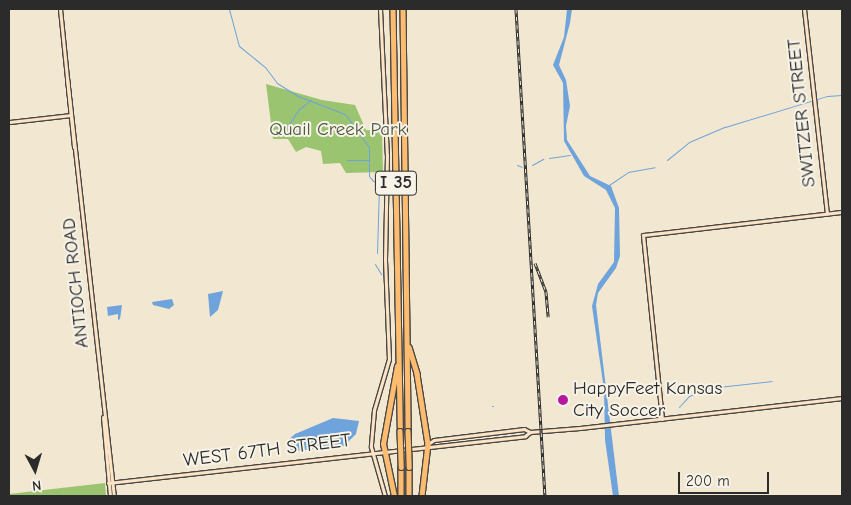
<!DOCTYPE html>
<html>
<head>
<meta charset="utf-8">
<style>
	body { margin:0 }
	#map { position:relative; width:851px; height:505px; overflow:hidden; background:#f2e8d2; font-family:"Comic Neue",sans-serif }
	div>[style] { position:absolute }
	.green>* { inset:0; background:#9ac470 }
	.water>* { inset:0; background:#6fa3db }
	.stream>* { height:1px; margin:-0.5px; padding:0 0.5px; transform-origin:0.5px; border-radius:0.5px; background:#6fa3db }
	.roads { filter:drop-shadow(1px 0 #494744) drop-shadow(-1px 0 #494744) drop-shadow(0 1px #494744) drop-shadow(0 -1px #494744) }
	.secondary>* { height:3px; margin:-1.5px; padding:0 1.5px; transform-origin:1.5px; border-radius:1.5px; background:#fee4c6 }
	.highway>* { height:4.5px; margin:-2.25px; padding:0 2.25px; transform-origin:2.25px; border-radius:2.25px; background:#fdbc70 }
	.rail>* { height:3px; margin-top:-1.5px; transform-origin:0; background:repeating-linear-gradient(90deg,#f7f3e8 0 4px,#2b2b2b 0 8px); box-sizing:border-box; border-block:1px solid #2b2b2b }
	.bridges { filter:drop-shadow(1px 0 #494744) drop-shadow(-1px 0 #494744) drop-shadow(0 1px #494744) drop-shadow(0 -1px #494744) }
	.highway-bridge>* { height:4.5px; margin:-2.25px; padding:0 2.25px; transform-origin:2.25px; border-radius:2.25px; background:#fdbc70 }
	.dots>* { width:14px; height:14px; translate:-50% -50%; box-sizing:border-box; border:2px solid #f7f3e8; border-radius:50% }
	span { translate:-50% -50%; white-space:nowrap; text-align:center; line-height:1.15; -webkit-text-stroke:4px #f7f3e8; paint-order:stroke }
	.shield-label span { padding:1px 4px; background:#f7f3e8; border:1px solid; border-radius:4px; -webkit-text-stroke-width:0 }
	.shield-label { font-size:18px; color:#2b2b2b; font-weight:700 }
	.street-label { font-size:19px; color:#2b2b2b }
	.park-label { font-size:19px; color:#4c5940 }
	.poi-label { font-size:19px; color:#2b2b2b }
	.left { translate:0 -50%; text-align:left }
	.frame { position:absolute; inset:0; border:10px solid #2b2b2b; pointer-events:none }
	.north { position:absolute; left:10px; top:445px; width:50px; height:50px; -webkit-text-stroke:4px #f7f3e8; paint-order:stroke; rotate:174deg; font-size:14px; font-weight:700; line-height:20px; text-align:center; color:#2b2b2b }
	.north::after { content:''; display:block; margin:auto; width:18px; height:22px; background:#2b2b2b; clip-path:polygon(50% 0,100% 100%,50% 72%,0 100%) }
	.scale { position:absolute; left:678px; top:472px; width:91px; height:22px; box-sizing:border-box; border:2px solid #2b2b2b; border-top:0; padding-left:6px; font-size:15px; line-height:18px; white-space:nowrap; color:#2b2b2b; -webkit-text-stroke:4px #f7f3e8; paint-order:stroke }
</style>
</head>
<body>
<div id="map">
	<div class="green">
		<div style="clip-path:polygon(266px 84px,322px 100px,355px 105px,366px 130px,382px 131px,383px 172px,346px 173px,340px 163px,323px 164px,321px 151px,306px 147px,296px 152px,288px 139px,273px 139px)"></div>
		<div style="clip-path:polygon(105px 483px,106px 496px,9px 496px,9px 494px)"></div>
	</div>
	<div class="water">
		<div style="clip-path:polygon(567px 9px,572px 9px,570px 23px,559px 65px,566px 80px,570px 106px,566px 126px,567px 140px,590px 176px,611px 186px,619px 208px,620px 256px,616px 268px,598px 293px,596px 305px,619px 496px,613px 496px,605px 440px,604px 390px,592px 306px,598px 284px,614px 262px,615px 208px,606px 190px,584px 176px,564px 141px,563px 83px,553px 65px,564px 37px)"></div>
		<div style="clip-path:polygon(223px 291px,218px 310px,210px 317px,208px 294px)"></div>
		<div style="clip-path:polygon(172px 299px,174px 305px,169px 309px,153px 305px,152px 302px)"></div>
		<div style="clip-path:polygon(122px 305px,120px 319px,118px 320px,118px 314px,108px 316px,107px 307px)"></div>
		<div style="clip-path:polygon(333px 418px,359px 421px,356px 434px,344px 446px,294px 451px,288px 448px,287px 441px,295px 434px)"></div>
	</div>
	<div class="stream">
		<div style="left:229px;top:9px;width:38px;rotate:75deg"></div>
		<div style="left:239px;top:46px;width:33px;rotate:39deg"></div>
		<div style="left:265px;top:67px;width:20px;rotate:53deg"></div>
		<div style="left:277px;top:83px;width:25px;rotate:32deg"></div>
		<div style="left:298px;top:96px;width:50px;rotate:21deg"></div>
		<div style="left:345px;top:114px;width:41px;rotate:54deg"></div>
		<div style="left:369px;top:147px;width:29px;rotate:90deg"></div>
		<div style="left:369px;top:176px;width:6px;rotate:51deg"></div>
		<div style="left:373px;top:181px;width:8px;rotate:14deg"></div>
		<div style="left:283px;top:133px;width:29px;rotate:-56deg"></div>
		<div style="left:299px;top:109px;width:15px;rotate:-37deg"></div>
		<div style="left:549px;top:158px;width:21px;rotate:-8deg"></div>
		<div style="left:347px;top:160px;width:22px"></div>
		<div style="left:667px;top:160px;width:28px;rotate:-39deg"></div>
		<div style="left:689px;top:142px;width:39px;rotate:-23deg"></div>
		<div style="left:725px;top:127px;width:107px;rotate:-16.9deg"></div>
		<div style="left:827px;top:96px;width:15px;rotate:-4deg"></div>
		<div style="left:517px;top:165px;width:5px;rotate:22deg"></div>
		<div style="left:532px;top:165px;width:13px;rotate:-29deg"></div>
		<div style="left:609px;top:185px;width:23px;rotate:-34deg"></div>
		<div style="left:628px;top:172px;width:27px;rotate:-10deg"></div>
		<div style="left:377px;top:253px;width:69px;rotate:-88.3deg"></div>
		<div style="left:375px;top:264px;width:12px;rotate:59deg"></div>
		<div style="left:492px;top:406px;width:1px"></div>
		<div style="left:679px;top:407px;width:15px;rotate:-48deg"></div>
		<div style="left:689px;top:396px;width:22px;rotate:-22deg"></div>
		<div style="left:709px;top:388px;width:63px;rotate:-6.3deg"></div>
	</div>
	<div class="roads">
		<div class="secondary">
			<div style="left:60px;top:9px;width:139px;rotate:84.2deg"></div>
			<div style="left:380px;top:9px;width:146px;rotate:87.3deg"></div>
			<div style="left:387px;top:155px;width:105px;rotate:91.1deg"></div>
			<div style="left:385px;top:260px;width:99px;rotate:87.7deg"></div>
			<div style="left:389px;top:359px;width:53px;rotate:106.4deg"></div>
			<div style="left:374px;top:410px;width:37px;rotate:95deg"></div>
			<div style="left:371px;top:447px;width:51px;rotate:74.1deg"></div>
			<div style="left:804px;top:9px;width:206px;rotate:83.6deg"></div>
			<div style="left:67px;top:78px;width:421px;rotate:83.6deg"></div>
			<div style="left:9px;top:122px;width:61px;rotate:-6.5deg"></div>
			<div style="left:103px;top:417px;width:79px;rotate:84.9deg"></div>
			<div style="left:662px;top:419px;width:185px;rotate:-95.9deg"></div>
			<div style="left:643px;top:235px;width:200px;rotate:-6.6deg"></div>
			<div style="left:428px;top:444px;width:7px;rotate:-34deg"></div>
			<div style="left:434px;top:440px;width:91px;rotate:-7deg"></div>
			<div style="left:524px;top:429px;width:7px;rotate:27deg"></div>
			<div style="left:530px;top:432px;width:50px;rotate:-4.6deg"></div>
			<div style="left:580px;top:428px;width:264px;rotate:-6.5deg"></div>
			<div style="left:108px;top:483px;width:420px;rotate:-6.4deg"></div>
			<div style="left:525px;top:436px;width:6px;rotate:-39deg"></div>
		</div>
		<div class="highway">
			<div style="left:393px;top:9px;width:422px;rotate:89deg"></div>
			<div style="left:403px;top:9px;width:422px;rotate:89.3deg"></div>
			<div style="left:409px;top:347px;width:28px;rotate:73deg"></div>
			<div style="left:417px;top:374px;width:71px;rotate:81.1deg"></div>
			<div style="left:428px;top:444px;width:52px;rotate:96.6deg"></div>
			<div style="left:401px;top:467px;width:29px;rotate:90deg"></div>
			<div style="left:409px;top:467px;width:29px;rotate:90deg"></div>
			<div style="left:394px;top:496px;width:53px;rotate:-101.9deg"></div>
			<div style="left:383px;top:444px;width:79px;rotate:-79.8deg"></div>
		</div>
	</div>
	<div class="rail">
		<div style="left:516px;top:9px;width:488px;rotate:86.6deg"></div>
		<div style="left:535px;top:263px;width:31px;rotate:69deg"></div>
		<div style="left:546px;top:292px;width:25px;rotate:85deg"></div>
	</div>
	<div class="bridges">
		<div class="highway-bridge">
			<div style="left:400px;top:431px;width:36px;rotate:88deg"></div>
			<div style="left:408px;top:431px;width:36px;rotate:88deg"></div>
		</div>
	</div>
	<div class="dots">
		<div style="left:563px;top:400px;background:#b5179e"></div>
	</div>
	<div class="shield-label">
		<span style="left:396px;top:183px">I 35</span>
	</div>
	<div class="street-label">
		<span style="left:802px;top:113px;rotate:-96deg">SWITZER STREET</span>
		<span style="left:76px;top:283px;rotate:-96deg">ANTIOCH ROAD</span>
		<span style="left:267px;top:451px;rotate:-7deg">WEST 67TH STREET</span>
	</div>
	<div class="park-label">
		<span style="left:338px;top:130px">Quail Creek Park</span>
	</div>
	<div class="poi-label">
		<span class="left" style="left:573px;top:400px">HappyFeet Kansas<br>City Soccer</span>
	</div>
	<div class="frame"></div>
	<div class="north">N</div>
	<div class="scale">200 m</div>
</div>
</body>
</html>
